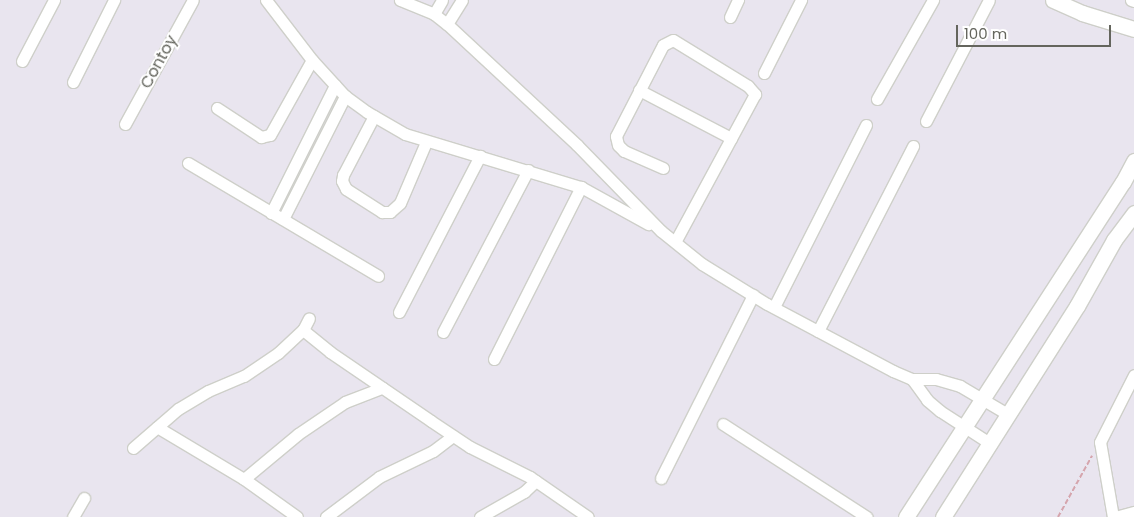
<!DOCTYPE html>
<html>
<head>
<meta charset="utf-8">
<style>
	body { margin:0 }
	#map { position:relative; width:1134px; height:517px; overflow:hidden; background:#e9e5ef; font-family:Poppins,sans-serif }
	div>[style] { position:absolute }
	.path>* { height:2px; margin-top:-1px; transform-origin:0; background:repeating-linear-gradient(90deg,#d5a5ad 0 5px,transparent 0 7.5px) }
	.roads { filter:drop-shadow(1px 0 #cecfc9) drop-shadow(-1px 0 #cecfc9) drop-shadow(0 1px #cecfc9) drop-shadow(0 -1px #cecfc9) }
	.minor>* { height:11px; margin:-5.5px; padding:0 5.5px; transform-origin:5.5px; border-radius:5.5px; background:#fff }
	.secondary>* { height:15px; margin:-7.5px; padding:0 7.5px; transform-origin:7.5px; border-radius:7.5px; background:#fff }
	span { translate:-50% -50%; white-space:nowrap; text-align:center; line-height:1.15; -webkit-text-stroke:4px #fff; paint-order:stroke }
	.street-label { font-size:16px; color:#64655d }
	.scale { position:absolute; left:956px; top:25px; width:155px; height:22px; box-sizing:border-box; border:2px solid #64655d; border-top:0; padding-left:6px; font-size:15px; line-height:18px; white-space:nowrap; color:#64655d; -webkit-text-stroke:4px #fff; paint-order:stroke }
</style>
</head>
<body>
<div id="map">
	<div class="path">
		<div style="left:1058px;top:517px;width:70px;rotate:-60.9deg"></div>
	</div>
	<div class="roads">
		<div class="minor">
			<div style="left:266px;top:0;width:76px;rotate:52.5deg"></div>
			<div style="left:312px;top:60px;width:49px;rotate:47.5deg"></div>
			<div style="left:345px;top:96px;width:27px;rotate:36deg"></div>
			<div style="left:367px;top:112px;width:44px;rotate:30.1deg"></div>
			<div style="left:405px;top:134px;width:184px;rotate:16.8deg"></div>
			<div style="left:581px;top:187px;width:77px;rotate:28.9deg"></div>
			<div style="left:400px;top:0;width:37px;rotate:22deg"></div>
			<div style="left:434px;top:14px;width:16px;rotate:38deg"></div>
			<div style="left:447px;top:24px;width:178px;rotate:42.9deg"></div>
			<div style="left:577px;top:145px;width:120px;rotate:45.7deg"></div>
			<div style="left:661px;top:231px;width:53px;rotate:38.8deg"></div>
			<div style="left:702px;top:264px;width:76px;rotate:31.6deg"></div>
			<div style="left:767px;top:304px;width:143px;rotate:28deg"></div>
			<div style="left:893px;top:371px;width:21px;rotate:23deg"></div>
			<div style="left:912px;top:379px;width:24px"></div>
			<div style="left:936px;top:379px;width:25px;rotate:16deg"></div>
			<div style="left:960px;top:386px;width:57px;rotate:30.6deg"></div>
			<div style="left:1131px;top:0;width:3px;rotate:18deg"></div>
			<div style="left:434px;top:14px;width:16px;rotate:-60deg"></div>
			<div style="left:730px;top:17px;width:19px;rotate:-65deg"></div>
			<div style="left:447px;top:24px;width:28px;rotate:-58deg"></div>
			<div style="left:22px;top:61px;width:69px;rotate:-62.3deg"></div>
			<div style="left:764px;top:73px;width:82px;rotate:-63.1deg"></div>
			<div style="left:73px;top:82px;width:92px;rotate:-63.4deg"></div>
			<div style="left:639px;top:90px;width:104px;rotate:27.6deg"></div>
			<div style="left:877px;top:99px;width:114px;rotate:-60.5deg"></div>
			<div style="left:217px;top:108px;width:53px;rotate:33.4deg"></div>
			<div style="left:261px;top:137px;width:9px;rotate:-13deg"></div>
			<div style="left:270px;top:135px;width:86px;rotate:-60.8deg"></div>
			<div style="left:374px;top:116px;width:67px;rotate:117.7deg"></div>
			<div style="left:343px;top:175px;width:6px;rotate:99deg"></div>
			<div style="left:342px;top:181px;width:9px;rotate:63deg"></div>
			<div style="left:346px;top:189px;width:43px;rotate:32.6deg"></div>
			<div style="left:382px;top:212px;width:8px"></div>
			<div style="left:390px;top:212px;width:13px;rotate:-42deg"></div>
			<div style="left:400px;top:203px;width:66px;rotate:-66.9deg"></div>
			<div style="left:926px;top:121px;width:136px;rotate:-62.5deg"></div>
			<div style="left:125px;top:124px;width:141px;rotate:-61.3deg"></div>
			<div style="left:188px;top:163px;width:221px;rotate:30.7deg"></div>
			<div style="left:663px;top:168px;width:43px;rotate:-156.4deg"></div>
			<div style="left:624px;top:151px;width:8px;rotate:-135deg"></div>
			<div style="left:618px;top:145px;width:9px;rotate:-103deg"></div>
			<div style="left:616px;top:136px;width:102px;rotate:-62.7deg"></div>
			<div style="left:663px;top:45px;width:11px;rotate:-27deg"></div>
			<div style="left:673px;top:40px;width:88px;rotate:31.5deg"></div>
			<div style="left:748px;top:86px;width:11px;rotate:49deg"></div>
			<div style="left:755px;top:94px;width:168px;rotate:118.4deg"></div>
			<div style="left:271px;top:213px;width:143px;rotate:-63.4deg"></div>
			<div style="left:283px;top:219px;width:138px;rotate:-63.2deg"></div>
			<div style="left:774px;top:307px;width:204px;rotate:-63.2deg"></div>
			<div style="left:399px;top:312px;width:176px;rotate:-62.6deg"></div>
			<div style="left:303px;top:330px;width:35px;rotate:39deg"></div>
			<div style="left:330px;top:352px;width:122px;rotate:34.3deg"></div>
			<div style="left:431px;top:421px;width:47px;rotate:33.7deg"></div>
			<div style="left:470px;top:447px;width:67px;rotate:26.6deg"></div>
			<div style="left:530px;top:477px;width:70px;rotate:34.6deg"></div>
			<div style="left:818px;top:331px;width:208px;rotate:-62.8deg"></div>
			<div style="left:443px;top:332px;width:183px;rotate:-62.3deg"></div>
			<div style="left:494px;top:359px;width:193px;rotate:-63.2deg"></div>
			<div style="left:912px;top:379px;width:26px;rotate:54deg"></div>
			<div style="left:927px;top:400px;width:17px;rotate:40deg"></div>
			<div style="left:940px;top:411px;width:61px;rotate:32.9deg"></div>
			<div style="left:723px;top:424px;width:171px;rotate:32.9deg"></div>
			<div style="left:157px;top:427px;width:101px;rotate:30.9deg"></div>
			<div style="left:244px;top:479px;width:65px;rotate:35.6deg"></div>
			<div style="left:133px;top:448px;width:60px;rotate:-40.9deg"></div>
			<div style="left:178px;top:409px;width:35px;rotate:-31deg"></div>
			<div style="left:208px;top:391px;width:39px;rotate:-23deg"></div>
			<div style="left:244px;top:376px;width:41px;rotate:-34.1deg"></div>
			<div style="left:278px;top:353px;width:34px;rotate:-43deg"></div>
			<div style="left:303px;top:330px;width:13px;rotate:-63deg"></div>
			<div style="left:661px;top:478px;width:205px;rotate:-63.3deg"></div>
			<div style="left:244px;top:479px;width:70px;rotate:-39.8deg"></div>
			<div style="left:298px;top:434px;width:57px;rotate:-34.2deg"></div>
			<div style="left:345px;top:402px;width:40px;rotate:-21deg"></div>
			<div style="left:73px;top:517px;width:22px;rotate:-60deg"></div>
			<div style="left:326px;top:517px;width:66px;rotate:-37deg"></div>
			<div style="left:379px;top:477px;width:60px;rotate:-25.7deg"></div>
			<div style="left:433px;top:451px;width:25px;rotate:-37deg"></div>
			<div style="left:480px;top:517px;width:51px;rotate:-29.6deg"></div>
			<div style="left:524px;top:492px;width:16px;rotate:-43deg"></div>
			<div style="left:1113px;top:517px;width:76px;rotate:-99.8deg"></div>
			<div style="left:1100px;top:442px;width:75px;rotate:-63.1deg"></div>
			<div style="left:1115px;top:517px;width:20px;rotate:-15deg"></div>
		</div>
		<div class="secondary">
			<div style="left:1053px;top:0;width:32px;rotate:24deg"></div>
			<div style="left:1082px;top:13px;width:54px;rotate:17.1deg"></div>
			<div style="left:906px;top:517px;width:399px;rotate:-57.1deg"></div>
			<div style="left:1123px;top:182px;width:24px;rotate:-62deg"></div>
			<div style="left:943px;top:517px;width:250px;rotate:-57.6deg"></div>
			<div style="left:1077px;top:306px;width:76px;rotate:-60.7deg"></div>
			<div style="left:1114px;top:240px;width:34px;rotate:-53deg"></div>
		</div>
	</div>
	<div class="street-label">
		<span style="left:159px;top:62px;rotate:-61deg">Contoy</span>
	</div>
	<div class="scale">100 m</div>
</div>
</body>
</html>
